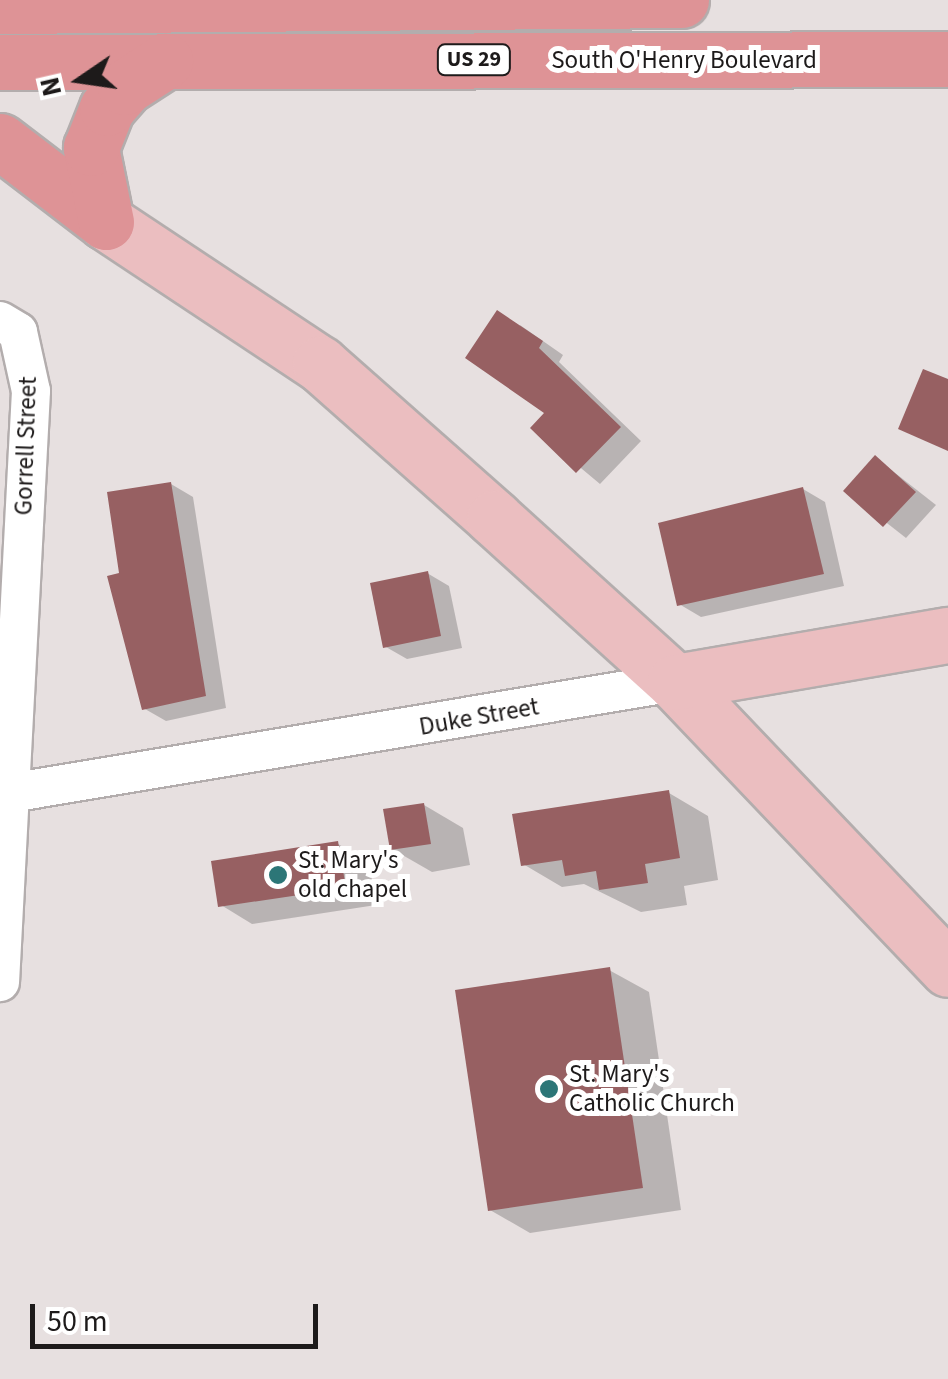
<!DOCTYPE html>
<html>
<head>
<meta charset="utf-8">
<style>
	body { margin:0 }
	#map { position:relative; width:948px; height:1379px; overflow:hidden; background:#e7e0e0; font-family:"Source Sans 3",sans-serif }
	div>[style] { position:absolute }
	.shadow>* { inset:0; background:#0003 }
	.building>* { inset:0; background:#976062 }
	.roads { filter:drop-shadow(2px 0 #b3adad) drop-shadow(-2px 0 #b3adad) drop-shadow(0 2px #b3adad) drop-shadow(0 -2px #b3adad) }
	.street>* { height:38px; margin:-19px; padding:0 19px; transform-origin:19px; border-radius:19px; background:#fff }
	.primary>* { height:55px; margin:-27.5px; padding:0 27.5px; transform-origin:27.5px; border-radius:27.5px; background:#ebbec0 }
	.highway>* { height:55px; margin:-27.5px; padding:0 27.5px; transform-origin:27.5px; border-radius:27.5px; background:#de9396 }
	.dots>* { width:28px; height:28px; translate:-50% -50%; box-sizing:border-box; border:5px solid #fff; border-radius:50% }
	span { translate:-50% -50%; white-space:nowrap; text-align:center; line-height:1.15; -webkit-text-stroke:10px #fff; paint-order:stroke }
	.shield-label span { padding:2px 8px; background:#fff; border:2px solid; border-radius:8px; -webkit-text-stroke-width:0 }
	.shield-label { font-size:22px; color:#1d1a1a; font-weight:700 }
	.street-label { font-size:25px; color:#1d1a1a }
	.poi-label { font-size:25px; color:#1d1a1a }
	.left { translate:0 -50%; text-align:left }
	.north { position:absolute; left:30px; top:30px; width:100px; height:100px; -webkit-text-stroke:8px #fff; paint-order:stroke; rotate:257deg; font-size:28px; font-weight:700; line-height:40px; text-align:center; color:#1d1a1a }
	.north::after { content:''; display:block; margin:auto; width:35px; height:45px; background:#1d1a1a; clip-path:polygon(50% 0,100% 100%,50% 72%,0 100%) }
	.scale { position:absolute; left:30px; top:1304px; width:288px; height:45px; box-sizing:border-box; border:5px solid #1d1a1a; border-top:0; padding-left:12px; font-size:30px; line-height:35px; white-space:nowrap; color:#1d1a1a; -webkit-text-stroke:8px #fff; paint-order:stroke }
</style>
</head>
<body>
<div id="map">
	<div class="shadow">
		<div style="clip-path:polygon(520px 325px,563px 355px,559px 362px,641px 441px,600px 484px,533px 428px,548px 412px)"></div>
		<div style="clip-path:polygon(876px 458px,936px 505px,906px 538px,846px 491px)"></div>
		<div style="clip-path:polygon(171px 484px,193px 497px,226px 708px,166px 721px,145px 709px,122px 575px)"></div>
		<div style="clip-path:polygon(803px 489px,825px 502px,844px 586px,701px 617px,679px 604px)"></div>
		<div style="clip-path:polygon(427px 573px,449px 586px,462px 648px,407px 659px,386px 647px)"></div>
		<div style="clip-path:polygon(669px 793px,708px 816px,718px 880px,684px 886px,687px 905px,641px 912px,584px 884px,562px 887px,523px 864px)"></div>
		<div style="clip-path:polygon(424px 805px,463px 828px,470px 865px,432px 872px,392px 849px)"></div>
		<div style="clip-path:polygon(338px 844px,369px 862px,376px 905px,252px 924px,221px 905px)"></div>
		<div style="clip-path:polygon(609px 970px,649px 992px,681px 1210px,530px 1233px,490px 1210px)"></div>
	</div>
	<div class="building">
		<div style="clip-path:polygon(497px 310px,543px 341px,539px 348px,621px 427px,576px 473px,530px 428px,544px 413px,465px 358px)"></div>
		<div style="clip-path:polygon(923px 369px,948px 379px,948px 451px,898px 429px)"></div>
		<div style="clip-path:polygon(875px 455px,916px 492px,883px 527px,843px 491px)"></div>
		<div style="clip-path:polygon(171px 482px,206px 696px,142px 710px,107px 576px,119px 573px,107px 492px)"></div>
		<div style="clip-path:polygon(803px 487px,824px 574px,677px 606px,658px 523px)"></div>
		<div style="clip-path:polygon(428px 571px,441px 636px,383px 648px,370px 583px)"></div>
		<div style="clip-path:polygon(669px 790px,680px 858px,645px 864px,648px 883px,599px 890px,596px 871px,565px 876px,562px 860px,521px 866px,512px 814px)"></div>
		<div style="clip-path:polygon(424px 803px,431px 844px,390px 850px,383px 809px)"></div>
		<div style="clip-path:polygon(338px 841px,346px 888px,218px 907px,211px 861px)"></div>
		<div style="clip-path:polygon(610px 967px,643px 1188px,488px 1211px,455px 990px)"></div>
	</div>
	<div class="roads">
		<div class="street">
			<div style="left:0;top:321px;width:21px;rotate:31deg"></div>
			<div style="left:18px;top:332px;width:60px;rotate:77.6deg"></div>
			<div style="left:31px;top:391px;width:592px;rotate:93deg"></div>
			<div style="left:10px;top:793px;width:674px;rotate:-9.48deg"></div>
		</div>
		<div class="primary">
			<div style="left:106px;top:222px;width:257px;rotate:33.6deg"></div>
			<div style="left:320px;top:364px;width:232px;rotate:41.5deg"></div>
			<div style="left:494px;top:518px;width:244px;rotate:42.2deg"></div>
			<div style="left:675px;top:682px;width:396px;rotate:46.4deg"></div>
			<div style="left:675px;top:682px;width:277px;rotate:-9.8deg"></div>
		</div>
		<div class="highway">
			<div style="left:0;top:6px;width:681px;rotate:-0.5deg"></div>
			<div style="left:0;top:62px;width:948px;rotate:-0.18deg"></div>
			<div style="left:0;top:141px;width:133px;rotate:37.4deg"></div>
			<div style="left:106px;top:222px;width:76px;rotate:-101.5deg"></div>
			<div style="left:91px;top:148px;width:43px;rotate:-68.2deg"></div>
			<div style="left:107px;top:108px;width:28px;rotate:-49deg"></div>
			<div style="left:125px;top:87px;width:48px;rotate:-33deg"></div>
		</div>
	</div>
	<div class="dots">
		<div style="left:278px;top:875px;background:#2c7677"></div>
		<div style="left:549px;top:1089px;background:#2c7677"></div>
	</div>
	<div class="shield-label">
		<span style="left:474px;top:60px">US 29</span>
	</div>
	<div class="street-label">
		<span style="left:684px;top:60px">South O'Henry Boulevard</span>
		<span style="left:26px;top:446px;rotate:-88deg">Gorrell Street</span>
		<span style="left:479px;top:717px;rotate:-10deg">Duke Street</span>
	</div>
	<div class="poi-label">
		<span class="left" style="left:298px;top:875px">St. Mary's<br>old chapel</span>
		<span class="left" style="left:569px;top:1089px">St. Mary's<br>Catholic Church</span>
	</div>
	<div class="north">N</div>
	<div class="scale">50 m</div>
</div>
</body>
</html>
